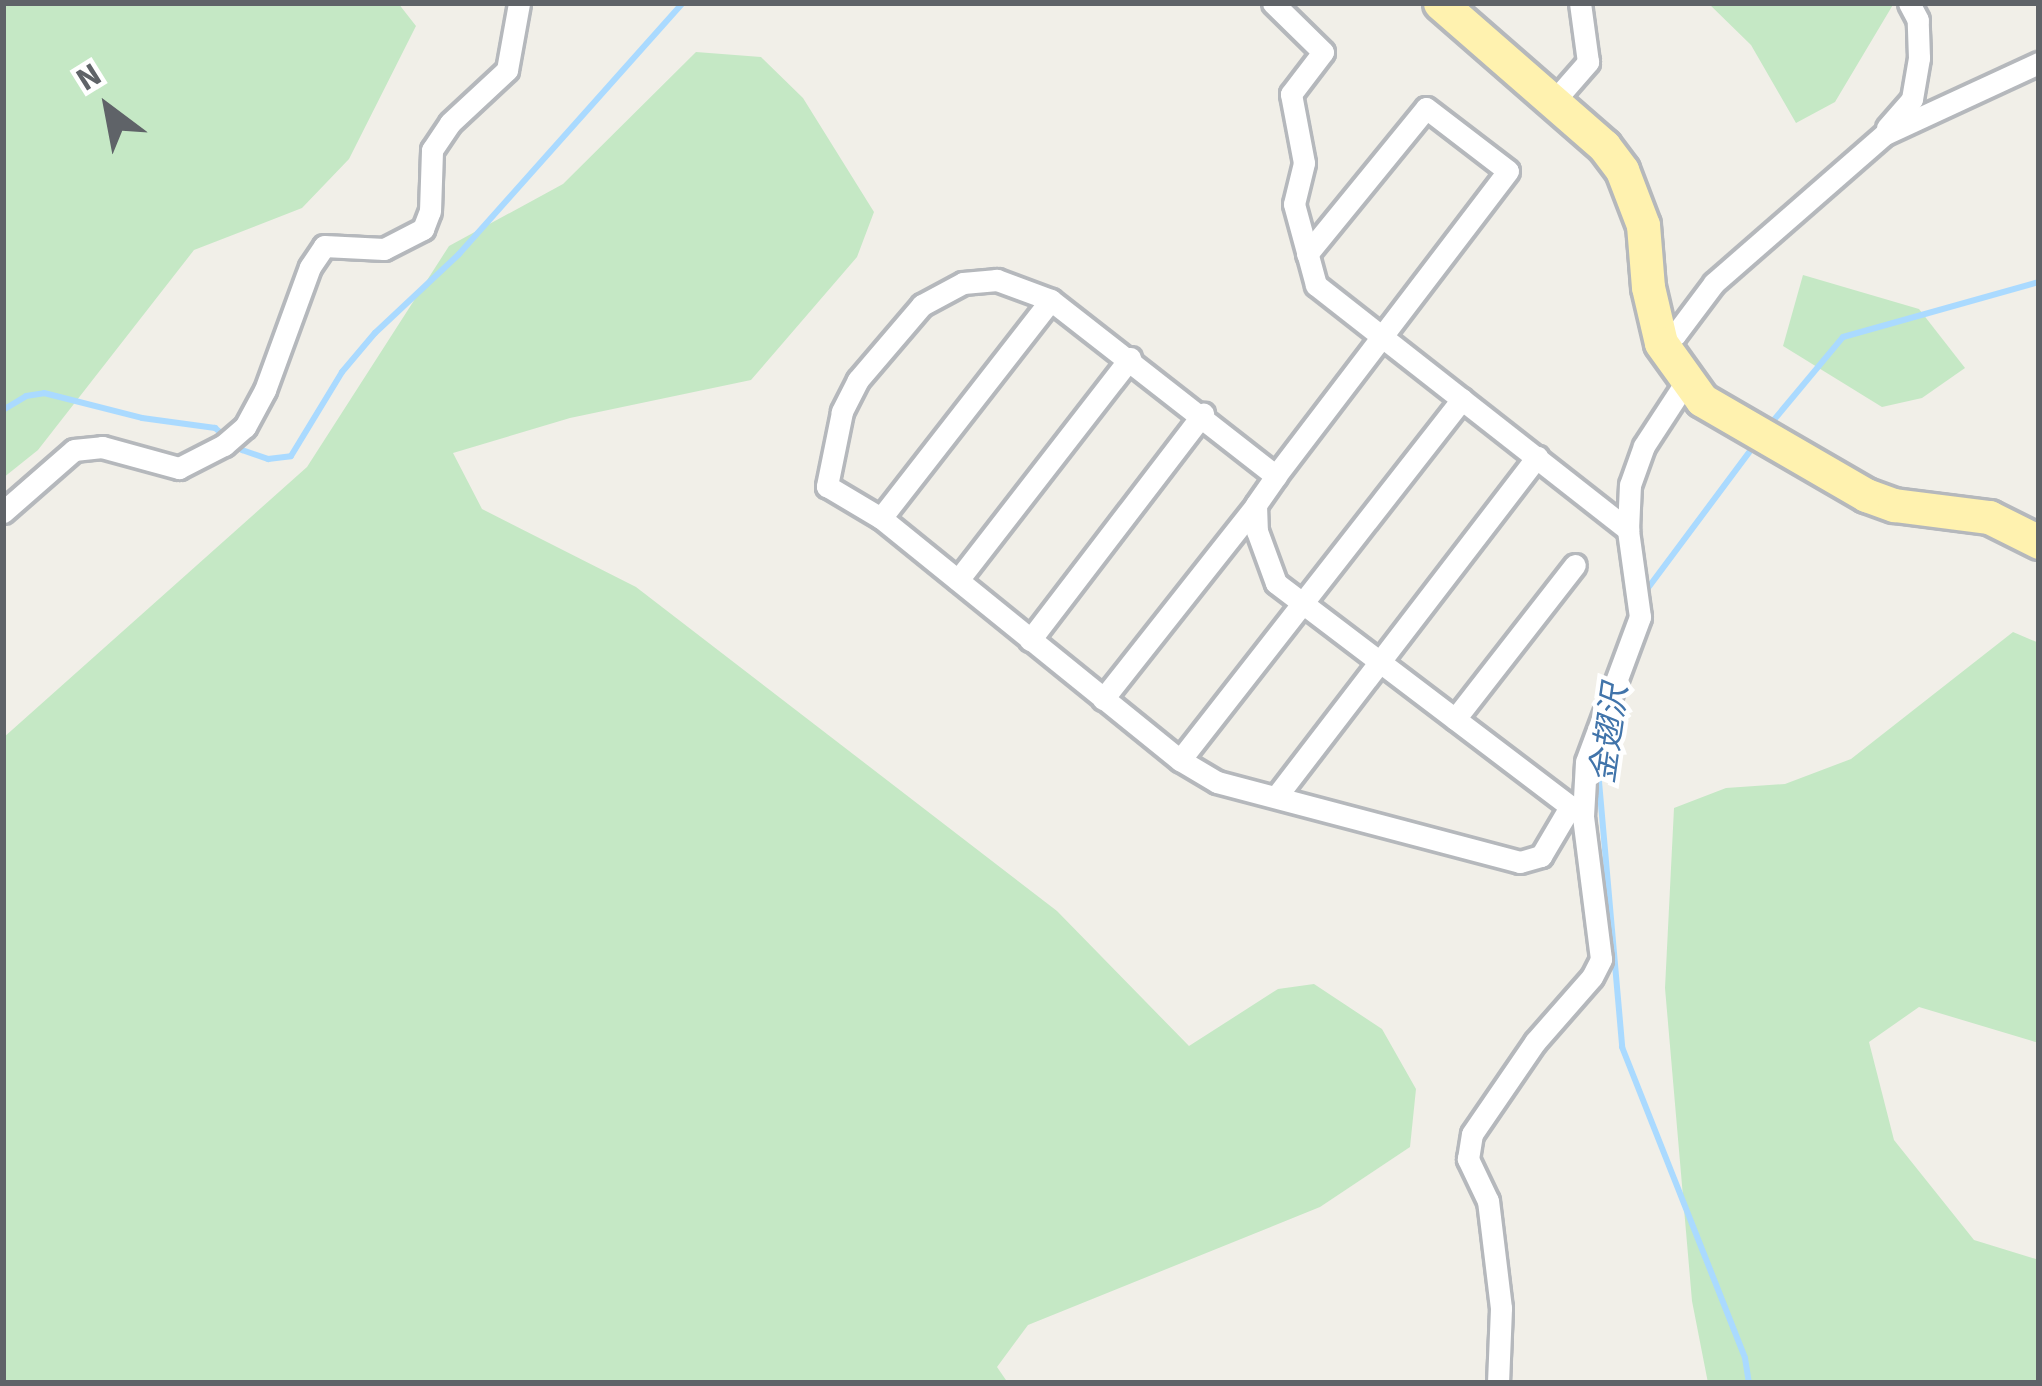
<!DOCTYPE html>
<html>
<head>
<meta charset="utf-8">
<style>
	body { margin:0 }
	#map { position:relative; width:2042px; height:1386px; overflow:hidden; background:#f1efe8; font-family:"Source Sans 3","Noto Sans JP",sans-serif }
	div>[style] { position:absolute }
	.green>* { inset:0; background:#c5e8c5 }
	.stream>* { height:6px; margin:-3px; padding:0 3px; transform-origin:3px; border-radius:3px; background:#aadaff }
	.roads { filter:drop-shadow(3px 0 #b5b8bc) drop-shadow(-3px 0 #b5b8bc) drop-shadow(0 3px #b5b8bc) drop-shadow(0 -3px #b5b8bc) }
	.street>* { height:21px; margin:-10.5px; padding:0 10.5px; transform-origin:10.5px; border-radius:10.5px; background:#fff }
	.primary>* { height:33px; margin:-16.5px; padding:0 16.5px; transform-origin:16.5px; border-radius:16.5px; background:#fff2af }
	span { translate:-50% -50%; white-space:nowrap; text-align:center; line-height:1.15; -webkit-text-stroke:9px #fff; paint-order:stroke }
	.water-label { font-size:33px; color:#4174aa; font-style:italic }
	.frame { position:absolute; inset:0; border:6px solid #5f6368; pointer-events:none }
	.north { position:absolute; left:48px; top:48px; width:120px; height:120px; -webkit-text-stroke:9px #fff; paint-order:stroke; rotate:328deg; font-size:33px; font-weight:700; line-height:48px; text-align:center; color:#5f6368 }
	.north::after { content:''; display:block; margin:auto; width:42px; height:54px; background:#5f6368; clip-path:polygon(50% 0,100% 100%,50% 72%,0 100%) }
</style>
</head>
<body>
<div id="map">
	<div class="green">
		<div style="clip-path:polygon(3px 3px,398px 3px,416px 26px,349px 159px,302px 208px,194px 250px,38px 450px,3px 478px)"></div>
		<div style="clip-path:polygon(1708px 3px,1894px 3px,1835px 102px,1796px 123px,1751px 45px)"></div>
		<div style="clip-path:polygon(696px 52px,761px 57px,803px 98px,874px 212px,857px 257px,751px 380px,570px 418px,453px 453px,482px 509px,636px 587px,1057px 911px,1189px 1046px,1278px 989px,1314px 984px,1382px 1029px,1416px 1089px,1410px 1147px,1320px 1207px,1028px 1325px,997px 1367px,1008px 1383px,3px 1383px,3px 738px,307px 467px,449px 246px,563px 184px)"></div>
		<div style="clip-path:polygon(1803px 275px,1919px 309px,1965px 368px,1922px 398px,1882px 407px,1783px 346px)"></div>
		<div style="clip-path:polygon(2013px 632px,2039px 643px,2039px 1043px,1919px 1007px,1869px 1042px,1894px 1140px,1974px 1240px,2039px 1260px,2039px 1383px,1708px 1383px,1692px 1301px,1665px 988px,1674px 808px,1726px 788px,1785px 784px,1851px 759px)"></div>
	</div>
	<div class="stream">
		<div style="left:3px;top:410px;width:27px;rotate:-31deg"></div>
		<div style="left:26px;top:396px;width:18px;rotate:-9deg"></div>
		<div style="left:44px;top:393px;width:101px;rotate:14.3deg"></div>
		<div style="left:142px;top:418px;width:74px;rotate:7.8deg"></div>
		<div style="left:215px;top:428px;width:35px;rotate:39deg"></div>
		<div style="left:242px;top:450px;width:28px;rotate:19deg"></div>
		<div style="left:268px;top:459px;width:23px;rotate:-7deg"></div>
		<div style="left:291px;top:456px;width:98px;rotate:-58.7deg"></div>
		<div style="left:342px;top:372px;width:51px;rotate:-49.8deg"></div>
		<div style="left:375px;top:333px;width:115px;rotate:-43.2deg"></div>
		<div style="left:459px;top:254px;width:336px;rotate:-48.3deg"></div>
		<div style="left:1768px;top:427px;width:117px;rotate:-50.2deg"></div>
		<div style="left:1843px;top:337px;width:204px;rotate:-15.7deg"></div>
		<div style="left:1642px;top:596px;width:191px;rotate:-53.3deg"></div>
		<div style="left:1603px;top:746px;width:25px;rotate:102deg"></div>
		<div style="left:1598px;top:770px;width:278px;rotate:85deg"></div>
		<div style="left:1622px;top:1047px;width:334px;rotate:68.4deg"></div>
		<div style="left:1745px;top:1358px;width:25px;rotate:81deg"></div>
	</div>
	<div class="roads">
		<div class="street">
			<div style="left:1273px;top:3px;width:70px;rotate:44.4deg"></div>
			<div style="left:1323px;top:52px;width:53px;rotate:127.3deg"></div>
			<div style="left:1291px;top:94px;width:70px;rotate:79.3deg"></div>
			<div style="left:1304px;top:163px;width:42px;rotate:103.7deg"></div>
			<div style="left:1294px;top:204px;width:84px;rotate:74.8deg"></div>
			<div style="left:1316px;top:285px;width:397px;rotate:38.1deg"></div>
			<div style="left:1554px;top:101px;width:52px;rotate:-48.9deg"></div>
			<div style="left:1588px;top:62px;width:60px;rotate:-97.7deg"></div>
			<div style="left:1887px;top:128px;width:38px;rotate:-49deg"></div>
			<div style="left:1912px;top:99px;width:42px;rotate:-80.3deg"></div>
			<div style="left:1919px;top:58px;width:38px;rotate:-92deg"></div>
			<div style="left:1918px;top:20px;width:19px;rotate:-118deg"></div>
			<div style="left:1307px;top:254px;width:188px;rotate:-50.8deg"></div>
			<div style="left:1426px;top:108px;width:103px;rotate:37.5deg"></div>
			<div style="left:1508px;top:171px;width:383px;rotate:127.3deg"></div>
			<div style="left:1276px;top:476px;width:35px;rotate:125deg"></div>
			<div style="left:1256px;top:505px;width:26px;rotate:88deg"></div>
			<div style="left:1257px;top:531px;width:55px;rotate:69.9deg"></div>
			<div style="left:1276px;top:583px;width:385px;rotate:37.2deg"></div>
			<div style="left:1661px;top:343px;width:16px;rotate:-30deg"></div>
			<div style="left:1675px;top:335px;width:65px;rotate:-53.1deg"></div>
			<div style="left:1714px;top:283px;width:227px;rotate:-41.1deg"></div>
			<div style="left:1885px;top:134px;width:170px;rotate:-24.8deg"></div>
			<div style="left:1276px;top:476px;width:286px;rotate:-142deg"></div>
			<div style="left:1051px;top:300px;width:58px;rotate:-159.7deg"></div>
			<div style="left:997px;top:280px;width:34px;rotate:175deg"></div>
			<div style="left:963px;top:283px;width:47px;rotate:151.8deg"></div>
			<div style="left:922px;top:305px;width:99px;rotate:130.5deg"></div>
			<div style="left:858px;top:380px;width:36px;rotate:117deg"></div>
			<div style="left:842px;top:412px;width:76px;rotate:101.5deg"></div>
			<div style="left:827px;top:486px;width:63px;rotate:30.7deg"></div>
			<div style="left:881px;top:518px;width:385px;rotate:39deg"></div>
			<div style="left:1180px;top:760px;width:43px;rotate:30.7deg"></div>
			<div style="left:1217px;top:782px;width:313px;rotate:14.8deg"></div>
			<div style="left:1520px;top:862px;width:22px;rotate:-16deg"></div>
			<div style="left:1541px;top:856px;width:57px;rotate:-59.4deg"></div>
			<div style="left:3px;top:512px;width:94px;rotate:-41.1deg"></div>
			<div style="left:74px;top:450px;width:28px;rotate:-6deg"></div>
			<div style="left:102px;top:447px;width:80px;rotate:15.3deg"></div>
			<div style="left:179px;top:468px;width:51px;rotate:-27.1deg"></div>
			<div style="left:224px;top:445px;width:28px;rotate:-41deg"></div>
			<div style="left:245px;top:427px;width:42px;rotate:-61.6deg"></div>
			<div style="left:265px;top:390px;width:131px;rotate:-69.9deg"></div>
			<div style="left:310px;top:267px;width:25px;rotate:-56deg"></div>
			<div style="left:324px;top:246px;width:60px;rotate:2.9deg"></div>
			<div style="left:384px;top:249px;width:44px;rotate:-27.1deg"></div>
			<div style="left:423px;top:229px;width:19px;rotate:-69deg"></div>
			<div style="left:430px;top:211px;width:61px;rotate:-88.1deg"></div>
			<div style="left:432px;top:150px;width:32px;rotate:-56deg"></div>
			<div style="left:450px;top:123px;width:78px;rotate:-42.9deg"></div>
			<div style="left:507px;top:70px;width:68px;rotate:-79.8deg"></div>
			<div style="left:881px;top:518px;width:276px;rotate:-52.1deg"></div>
			<div style="left:958px;top:580px;width:281px;rotate:-52.2deg"></div>
			<div style="left:1030px;top:640px;width:285px;rotate:-52.6deg"></div>
			<div style="left:1103px;top:699px;width:247px;rotate:-51.7deg"></div>
			<div style="left:1455px;top:719px;width:195px;rotate:-52.1deg"></div>
			<div style="left:1180px;top:760px;width:458px;rotate:-52deg"></div>
			<div style="left:1276px;top:797px;width:429px;rotate:-52.5deg"></div>
			<div style="left:1498px;top:1383px;width:75px;rotate:-87.7deg"></div>
			<div style="left:1501px;top:1308px;width:108px;rotate:-96.9deg"></div>
			<div style="left:1488px;top:1201px;width:47px;rotate:-115.5deg"></div>
			<div style="left:1468px;top:1159px;width:25px;rotate:-81deg"></div>
			<div style="left:1472px;top:1134px;width:112px;rotate:-55.6deg"></div>
			<div style="left:1535px;top:1042px;width:86px;rotate:-48.8deg"></div>
			<div style="left:1592px;top:977px;width:20px;rotate:-63deg"></div>
			<div style="left:1601px;top:959px;width:144px;rotate:-97.2deg"></div>
			<div style="left:1583px;top:816px;width:54px;rotate:-86.8deg"></div>
			<div style="left:1586px;top:762px;width:155px;rotate:-69.6deg"></div>
			<div style="left:1640px;top:617px;width:88px;rotate:-97.9deg"></div>
			<div style="left:1628px;top:530px;width:45px;rotate:-87.5deg"></div>
			<div style="left:1630px;top:485px;width:41px;rotate:-70.3deg"></div>
			<div style="left:1644px;top:446px;width:75px;rotate:-56.9deg"></div>
		</div>
		<div class="primary">
			<div style="left:1440px;top:3px;width:218px;rotate:41.1deg"></div>
			<div style="left:1604px;top:146px;width:30px;rotate:53deg"></div>
			<div style="left:1622px;top:170px;width:59px;rotate:69.1deg"></div>
			<div style="left:1643px;top:225px;width:62px;rotate:85.4deg"></div>
			<div style="left:1648px;top:287px;width:57px;rotate:76.9deg"></div>
			<div style="left:1661px;top:343px;width:70px;rotate:54.3deg"></div>
			<div style="left:1702px;top:400px;width:190px;rotate:30.1deg"></div>
			<div style="left:1866px;top:495px;width:30px;rotate:20deg"></div>
			<div style="left:1894px;top:505px;width:96px;rotate:7.2deg"></div>
			<div style="left:1989px;top:517px;width:56px;rotate:26.6deg"></div>
		</div>
	</div>
	<div class="water-label">
		<span style="left:1610px;top:734px;rotate:-82deg">金翅沢</span>
	</div>
	<div class="frame"></div>
	<div class="north">N</div>
</div>
</body>
</html>
